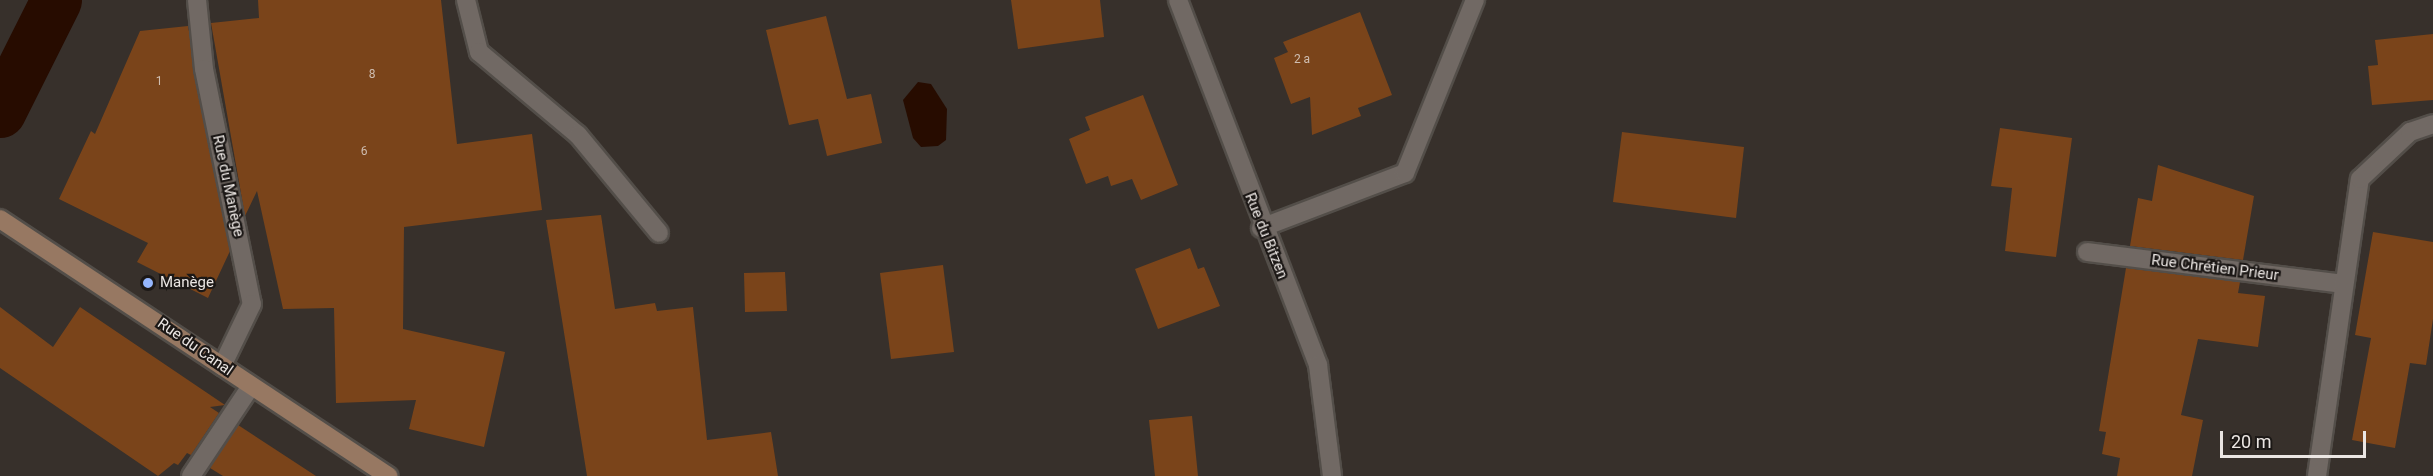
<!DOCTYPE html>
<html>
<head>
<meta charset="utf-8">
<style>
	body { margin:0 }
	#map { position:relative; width:2433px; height:476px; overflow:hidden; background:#37302b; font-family:Roboto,sans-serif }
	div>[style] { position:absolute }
	.water>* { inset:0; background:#270c00 }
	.canal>* { height:51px; margin:-25.5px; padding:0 25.5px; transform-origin:25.5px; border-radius:25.5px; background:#270c00 }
	.building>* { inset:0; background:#7a441a }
	.roads { filter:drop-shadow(2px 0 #534e49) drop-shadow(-2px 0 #534e49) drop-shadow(0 2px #534e49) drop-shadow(0 -2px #534e49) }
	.lane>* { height:18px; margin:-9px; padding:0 9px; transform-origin:9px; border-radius:9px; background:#716964 }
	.street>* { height:18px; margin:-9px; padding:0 9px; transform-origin:9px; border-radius:9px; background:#716964 }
	.secondary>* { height:18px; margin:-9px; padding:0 9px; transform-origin:9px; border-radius:9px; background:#977862 }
	.dots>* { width:16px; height:16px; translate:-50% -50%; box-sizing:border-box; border:3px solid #1c1816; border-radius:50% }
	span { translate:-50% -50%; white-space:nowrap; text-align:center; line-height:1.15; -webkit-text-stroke:4.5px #1c1816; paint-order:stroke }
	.number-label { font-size:12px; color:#cfbeb1 }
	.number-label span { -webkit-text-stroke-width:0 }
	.street-label { font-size:15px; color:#ebe6e3 }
	.poi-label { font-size:15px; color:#ebe6e3 }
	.left { translate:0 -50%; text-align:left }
	.scale { position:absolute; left:2220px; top:431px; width:146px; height:27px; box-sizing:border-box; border:3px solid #ebe6e3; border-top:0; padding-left:8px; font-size:18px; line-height:21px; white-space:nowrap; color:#ebe6e3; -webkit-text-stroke:4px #1c1816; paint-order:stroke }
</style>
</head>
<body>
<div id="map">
	<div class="water">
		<div style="clip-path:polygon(918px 82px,931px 84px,947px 109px,946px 140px,938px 146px,921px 147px,913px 138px,903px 100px)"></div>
	</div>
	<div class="canal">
		<div style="left:0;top:112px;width:125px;rotate:-63.4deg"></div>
	</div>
	<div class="building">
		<div style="clip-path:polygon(258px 0,441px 0,457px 144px,532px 134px,542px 210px,404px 227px,403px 329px,505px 352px,484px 447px,409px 429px,416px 400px,336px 403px,334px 308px,283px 309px,257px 191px,245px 216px,211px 23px,259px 18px)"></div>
		<div style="clip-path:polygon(1011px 0,1100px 0,1104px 37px,1018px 49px)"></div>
		<div style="clip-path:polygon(1360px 12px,1392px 95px,1358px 108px,1361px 116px,1312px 135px,1310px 97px,1291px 104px,1274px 58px,1288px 52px,1283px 42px)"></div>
		<div style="clip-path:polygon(826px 16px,847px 99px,871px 94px,882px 143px,827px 156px,818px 119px,789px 125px,766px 30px)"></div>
		<div style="clip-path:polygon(188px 26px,230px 251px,208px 298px,137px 262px,148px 243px,59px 199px,91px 131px,95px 134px,140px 31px)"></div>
		<div style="clip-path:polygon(2433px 34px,2433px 100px,2372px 105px,2368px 66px,2378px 65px,2375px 40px)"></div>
		<div style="clip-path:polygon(1143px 95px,1178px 185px,1141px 200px,1132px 179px,1111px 186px,1108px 176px,1086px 184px,1069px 139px,1090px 130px,1085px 117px)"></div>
		<div style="clip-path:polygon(2000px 128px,2072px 138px,2056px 257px,2005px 251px,2012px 188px,1991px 186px)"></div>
		<div style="clip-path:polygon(1622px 132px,1744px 147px,1736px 218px,1613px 202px)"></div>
		<div style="clip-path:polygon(2158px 165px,2254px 196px,2243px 260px,2130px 246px,2138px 198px,2152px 201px)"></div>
		<div style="clip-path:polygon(601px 215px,615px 309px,655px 303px,657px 311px,693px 307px,707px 440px,771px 432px,778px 476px,587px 476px,546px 220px)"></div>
		<div style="clip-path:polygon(2373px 232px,2433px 242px,2433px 319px,2426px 365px,2410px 363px,2395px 448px,2352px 440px,2371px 338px,2355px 335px)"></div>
		<div style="clip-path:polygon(1190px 248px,1198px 269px,1204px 267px,1220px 306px,1158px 329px,1135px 269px)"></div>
		<div style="clip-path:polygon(943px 265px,954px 352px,891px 359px,880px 273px)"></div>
		<div style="clip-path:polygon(2126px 268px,2240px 282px,2238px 293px,2265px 296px,2258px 347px,2198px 339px,2181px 415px,2203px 420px,2192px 476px,2117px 476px,2120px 458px,2102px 454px,2106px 432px,2099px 431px)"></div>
		<div style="clip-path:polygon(785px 272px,787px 311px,745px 312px,744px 273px)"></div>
		<div style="clip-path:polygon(0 307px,53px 347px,80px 307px,225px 405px,210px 407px,219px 413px,191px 455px,187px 453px,178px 465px,174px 463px,158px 476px,0 368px)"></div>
		<div style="clip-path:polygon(1192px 416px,1198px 476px,1155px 476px,1149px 420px)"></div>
		<div style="clip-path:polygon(238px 425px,316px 476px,223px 476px,210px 468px)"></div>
	</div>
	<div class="roads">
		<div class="lane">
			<div style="left:466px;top:0;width:54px;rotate:76deg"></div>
			<div style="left:479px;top:52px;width:129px;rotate:40deg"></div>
			<div style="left:578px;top:135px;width:127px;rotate:50.4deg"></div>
			<div style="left:1261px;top:228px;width:154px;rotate:-20.9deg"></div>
			<div style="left:1405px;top:173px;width:187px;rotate:-68deg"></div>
			<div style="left:2087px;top:252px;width:258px;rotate:7.1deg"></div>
		</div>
		<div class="street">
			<div style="left:197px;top:0;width:69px;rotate:84.2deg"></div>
			<div style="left:204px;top:69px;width:240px;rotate:78.5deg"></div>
			<div style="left:252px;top:304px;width:69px;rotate:115.8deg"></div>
			<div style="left:1178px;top:0;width:391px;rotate:69deg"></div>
			<div style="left:1318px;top:365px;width:112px;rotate:82.8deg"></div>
			<div style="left:191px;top:476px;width:108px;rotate:-56.3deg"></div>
			<div style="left:2317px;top:476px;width:300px;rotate:-81.8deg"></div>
			<div style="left:2360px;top:179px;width:69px;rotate:-43.2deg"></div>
			<div style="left:2410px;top:132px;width:24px;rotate:-19deg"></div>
		</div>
		<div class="secondary">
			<div style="left:0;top:219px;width:466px;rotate:33.5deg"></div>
		</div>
	</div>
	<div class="dots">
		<div style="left:148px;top:283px;background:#95b6fd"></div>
	</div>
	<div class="number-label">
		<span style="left:1302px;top:60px">2 a</span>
		<span style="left:372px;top:75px">8</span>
		<span style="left:159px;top:82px">1</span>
		<span style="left:364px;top:152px">6</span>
	</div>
	<div class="street-label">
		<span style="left:228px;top:186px;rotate:78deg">Rue du Manège</span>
		<span style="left:1266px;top:236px;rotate:68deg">Rue du Bitzen</span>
		<span style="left:2215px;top:268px;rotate:7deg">Rue Chrétien Prieur</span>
		<span style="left:195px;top:347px;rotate:35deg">Rue du Canal</span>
	</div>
	<div class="poi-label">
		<span class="left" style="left:160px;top:283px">Manège</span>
	</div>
	<div class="scale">20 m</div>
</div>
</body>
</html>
